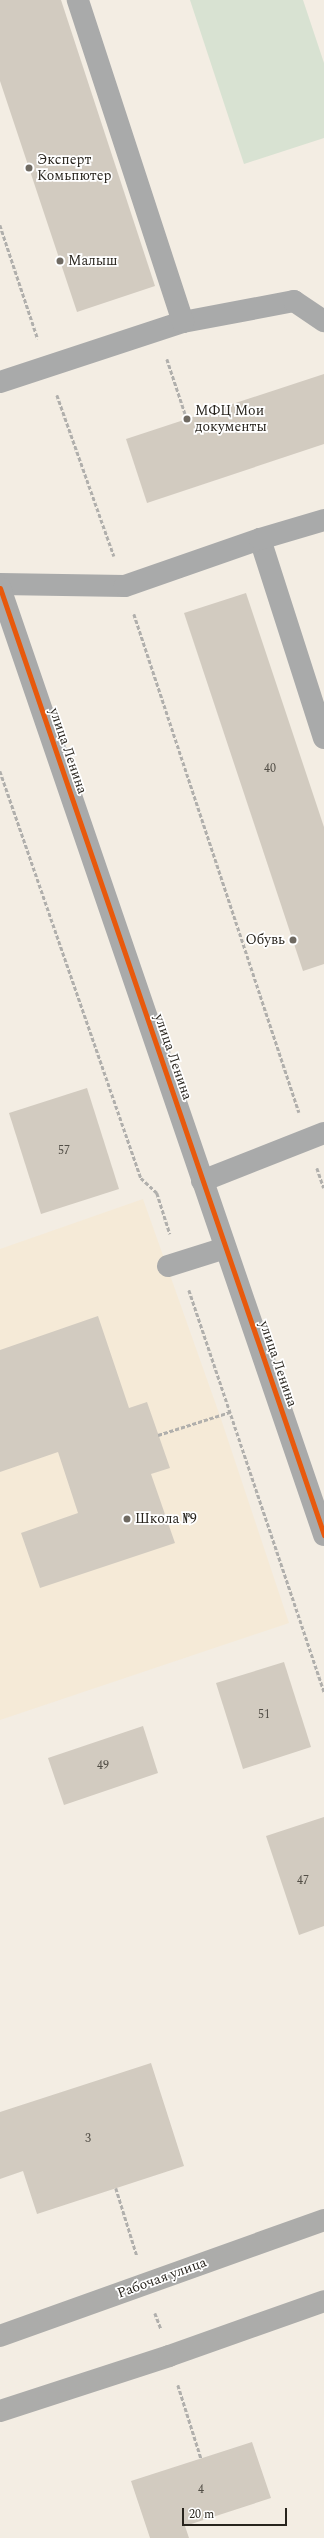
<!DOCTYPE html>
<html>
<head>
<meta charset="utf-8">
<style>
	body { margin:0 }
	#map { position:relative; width:324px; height:2538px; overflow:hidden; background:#f3ede3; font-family:Spectral,serif }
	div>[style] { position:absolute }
	.built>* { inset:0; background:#f5ead7 }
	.green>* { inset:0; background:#d8e2d2 }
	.building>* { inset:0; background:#d2cbc0 }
	.path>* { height:2.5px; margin-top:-1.25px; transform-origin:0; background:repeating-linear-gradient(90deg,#b0afac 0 4px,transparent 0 6px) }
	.minor>* { height:22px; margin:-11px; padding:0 11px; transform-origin:11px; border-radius:11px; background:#a9aaaa }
	.major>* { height:22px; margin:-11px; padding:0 11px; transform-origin:11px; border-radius:11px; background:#acacaa }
	.cycleway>* { height:5px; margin:-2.5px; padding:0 2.5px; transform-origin:2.5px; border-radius:2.5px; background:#e8590c }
	.dots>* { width:11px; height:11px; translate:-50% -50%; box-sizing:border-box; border:2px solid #fff; border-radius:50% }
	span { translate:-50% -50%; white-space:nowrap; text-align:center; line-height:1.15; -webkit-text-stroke:3.5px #fff; paint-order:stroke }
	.number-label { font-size:12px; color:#524e46 }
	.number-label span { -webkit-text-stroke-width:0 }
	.poi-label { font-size:14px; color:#28241d }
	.left { translate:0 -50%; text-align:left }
	.right { translate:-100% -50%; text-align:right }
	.street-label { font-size:14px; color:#28241d }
	.scale { position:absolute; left:182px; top:2508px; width:105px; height:18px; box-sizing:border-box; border:2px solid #28241d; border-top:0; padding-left:5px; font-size:12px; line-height:14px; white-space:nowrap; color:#28241d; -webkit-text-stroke:3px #fff; paint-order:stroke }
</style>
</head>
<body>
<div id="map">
	<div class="built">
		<div style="clip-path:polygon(143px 1199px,220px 1416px,289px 1623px,0 1720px,0 1249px)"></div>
	</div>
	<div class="green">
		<div style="clip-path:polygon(190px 0,303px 0,324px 63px,324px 138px,244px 164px)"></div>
	</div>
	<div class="building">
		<div style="clip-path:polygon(0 0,61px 0,155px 286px,77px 312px,0 81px)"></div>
		<div style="clip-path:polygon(324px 374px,324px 444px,147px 503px,126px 439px)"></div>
		<div style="clip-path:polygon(246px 593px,324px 827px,324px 964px,303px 971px,184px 613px)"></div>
		<div style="clip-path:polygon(87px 1088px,119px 1189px,41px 1214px,9px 1113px)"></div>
		<div style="clip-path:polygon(98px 1316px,129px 1408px,147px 1402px,170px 1468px,151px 1474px,175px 1543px,40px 1588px,21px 1533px,78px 1513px,58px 1452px,0 1472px,0 1350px)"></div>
		<div style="clip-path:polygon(284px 1662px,311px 1747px,243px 1769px,216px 1683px)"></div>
		<div style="clip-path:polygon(143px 1726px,158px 1773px,64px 1805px,48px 1758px)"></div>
		<div style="clip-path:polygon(324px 1817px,324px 1926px,299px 1935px,266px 1836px)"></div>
		<div style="clip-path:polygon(151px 2063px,184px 2166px,37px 2214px,23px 2171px,0 2179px,0 2112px)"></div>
		<div style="clip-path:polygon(252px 2442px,271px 2498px,185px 2526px,189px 2538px,150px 2538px,131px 2481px)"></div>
	</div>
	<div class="path">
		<div style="left:0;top:225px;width:120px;rotate:71.6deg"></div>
		<div style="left:167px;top:359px;width:63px;rotate:71.6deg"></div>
		<div style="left:57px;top:395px;width:171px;rotate:70.5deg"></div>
		<div style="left:134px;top:614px;width:525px;rotate:71.67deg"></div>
		<div style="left:0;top:771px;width:431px;rotate:70.9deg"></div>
		<div style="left:141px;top:1178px;width:22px;rotate:43deg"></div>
		<div style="left:157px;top:1193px;width:43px;rotate:72.4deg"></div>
		<div style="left:317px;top:1168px;width:21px;rotate:71deg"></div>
		<div style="left:189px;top:1290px;width:424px;rotate:71.4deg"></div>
		<div style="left:158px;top:1435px;width:76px;rotate:-17.7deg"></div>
		<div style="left:116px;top:2188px;width:71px;rotate:72.8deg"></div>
		<div style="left:155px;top:2313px;width:17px;rotate:69deg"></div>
		<div style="left:178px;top:2385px;width:77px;rotate:72.5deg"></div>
	</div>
	<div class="minor">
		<div style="left:183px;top:322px;width:113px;rotate:-10.7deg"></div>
		<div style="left:294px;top:301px;width:36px;rotate:34deg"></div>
		<div style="left:0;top:382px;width:193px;rotate:-18.2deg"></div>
		<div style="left:183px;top:322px;width:339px;rotate:-108.1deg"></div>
		<div style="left:260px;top:539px;width:209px;rotate:72.2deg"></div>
		<div style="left:0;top:584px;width:125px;rotate:0.9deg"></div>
		<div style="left:125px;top:586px;width:143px;rotate:-19.2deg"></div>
		<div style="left:260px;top:539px;width:67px;rotate:-16.5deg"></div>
		<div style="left:0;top:588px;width:1001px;rotate:71.11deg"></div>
		<div style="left:202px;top:1181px;width:131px;rotate:-21.5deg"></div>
		<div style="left:168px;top:1266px;width:60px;rotate:-17.5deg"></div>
	</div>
	<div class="major">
		<div style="left:0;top:2336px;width:344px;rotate:-19.7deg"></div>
		<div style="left:0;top:2411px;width:178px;rotate:-18deg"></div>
		<div style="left:169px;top:2356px;width:164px;rotate:-19.5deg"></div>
	</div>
	<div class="cycleway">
		<div style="left:0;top:588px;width:1001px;rotate:71.11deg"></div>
	</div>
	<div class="dots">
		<div style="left:29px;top:168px;background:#6f6a62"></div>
		<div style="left:60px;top:261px;background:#6f6a62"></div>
		<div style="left:187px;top:419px;background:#6f6a62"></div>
		<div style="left:293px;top:940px;background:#6f6a62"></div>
		<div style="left:127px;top:1519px;background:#6f6a62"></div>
	</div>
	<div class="number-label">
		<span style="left:270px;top:769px">40</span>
		<span style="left:64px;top:1151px">57</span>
		<span style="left:264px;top:1715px">51</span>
		<span style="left:103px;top:1766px">49</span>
		<span style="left:303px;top:1881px">47</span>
		<span style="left:88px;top:2139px">3</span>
		<span style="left:201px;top:2490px">4</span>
	</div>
	<div class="poi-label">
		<span class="left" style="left:37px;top:168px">Эксперт<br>Комьпютер</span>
		<span class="left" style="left:68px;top:261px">Малыш</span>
		<span class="left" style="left:195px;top:419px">МФЦ Мои<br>документы</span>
		<span class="right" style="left:285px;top:940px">Обувь</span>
		<span class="left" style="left:135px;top:1519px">Школа №9</span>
	</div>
	<div class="street-label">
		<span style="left:68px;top:751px;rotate:71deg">улица Ленина</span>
		<span style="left:173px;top:1057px;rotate:71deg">улица Ленина</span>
		<span style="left:278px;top:1364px;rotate:71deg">улица Ленина</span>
		<span style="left:162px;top:2278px;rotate:-20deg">Рабочая улица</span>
	</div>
	<div class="scale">20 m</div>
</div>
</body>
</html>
